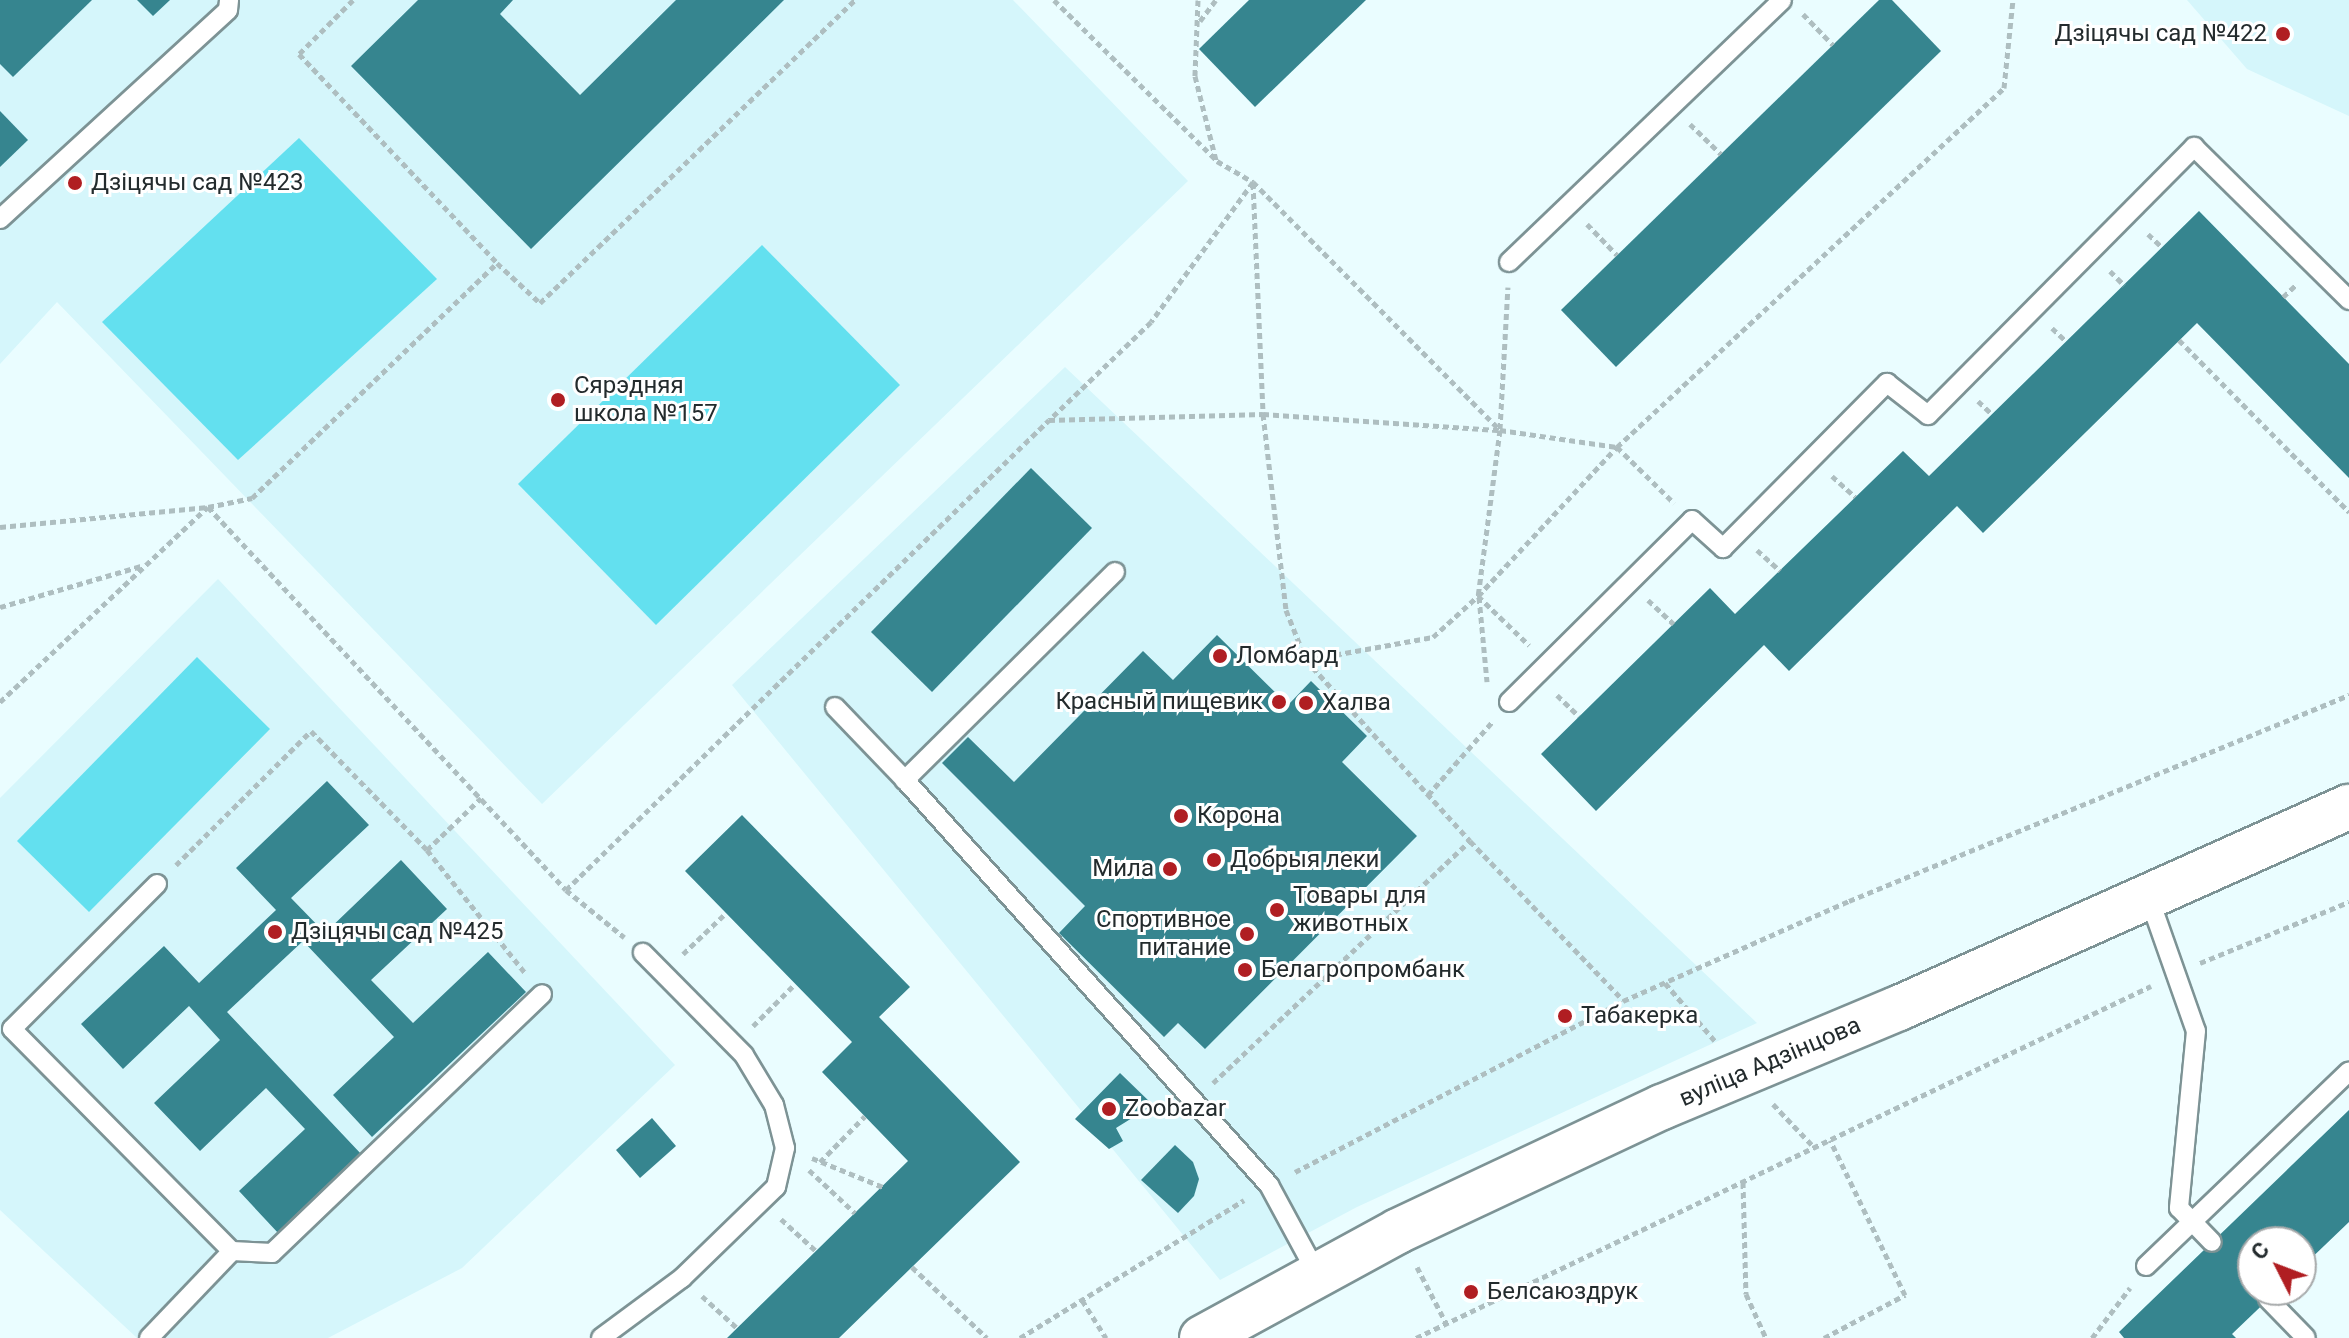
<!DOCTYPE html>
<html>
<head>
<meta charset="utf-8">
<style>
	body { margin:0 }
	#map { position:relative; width:2349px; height:1338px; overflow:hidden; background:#eafdff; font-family:Roboto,sans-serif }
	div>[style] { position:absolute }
	.built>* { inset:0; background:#d5f6fb }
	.green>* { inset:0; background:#63e0ef }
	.building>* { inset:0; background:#36858f }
	.path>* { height:5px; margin-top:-2.5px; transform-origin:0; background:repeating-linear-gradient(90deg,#aebec0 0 6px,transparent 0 10px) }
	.roads { filter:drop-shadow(2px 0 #7d9395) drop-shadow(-2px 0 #7d9395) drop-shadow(0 2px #7d9395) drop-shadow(0 -2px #7d9395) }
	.lane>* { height:18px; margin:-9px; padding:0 9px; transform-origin:9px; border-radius:9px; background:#fff }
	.secondary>* { height:44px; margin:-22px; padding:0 22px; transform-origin:22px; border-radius:22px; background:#fff }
	.dots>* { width:22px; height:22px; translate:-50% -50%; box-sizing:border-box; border:4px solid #fff; border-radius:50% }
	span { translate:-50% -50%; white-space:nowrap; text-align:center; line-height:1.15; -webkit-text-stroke:6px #fff; paint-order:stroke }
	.poi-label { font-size:24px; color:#232b2d }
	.right { translate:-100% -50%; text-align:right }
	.left { translate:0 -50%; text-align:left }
	.street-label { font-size:24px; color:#232b2d }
	.north { position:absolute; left:2237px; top:1226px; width:80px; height:80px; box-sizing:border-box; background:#fff; border:2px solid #a7aaab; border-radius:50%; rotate:312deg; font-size:22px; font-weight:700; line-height:32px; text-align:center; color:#232b2d }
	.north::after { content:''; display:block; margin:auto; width:28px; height:36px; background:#b01e22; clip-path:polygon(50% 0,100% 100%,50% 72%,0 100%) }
</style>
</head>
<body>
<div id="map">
	<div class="built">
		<div style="clip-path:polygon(0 0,1013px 0,1188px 181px,542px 804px,57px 302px,0 364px)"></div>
		<div style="clip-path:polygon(2187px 0,2349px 0,2349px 116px,2247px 69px)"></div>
		<div style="clip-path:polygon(1065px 367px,1757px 1023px,1357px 1207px,1220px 1280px,732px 685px)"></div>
		<div style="clip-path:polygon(218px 579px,675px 1065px,462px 1268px,328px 1338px,137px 1338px,0 1210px,0 798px)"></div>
	</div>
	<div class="green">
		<div style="clip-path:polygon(299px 138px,437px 279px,238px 460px,102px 322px)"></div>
		<div style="clip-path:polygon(762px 245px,900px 385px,656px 625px,518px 484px)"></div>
		<div style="clip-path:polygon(197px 657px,270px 729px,89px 912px,17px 841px)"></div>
	</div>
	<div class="building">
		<div style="clip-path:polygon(0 0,92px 0,13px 77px,0 64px)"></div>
		<div style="clip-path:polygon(137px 0,170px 0,153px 16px)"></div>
		<div style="clip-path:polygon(418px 0,513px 0,500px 14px,580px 95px,676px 0,784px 0,531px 249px,351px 66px)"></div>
		<div style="clip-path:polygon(1249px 0,1366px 0,1255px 107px,1199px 49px)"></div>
		<div style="clip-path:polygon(1879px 0,1892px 0,1941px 51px,1616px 367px,1561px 310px)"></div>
		<div style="clip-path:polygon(0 111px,28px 140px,0 167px)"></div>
		<div style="clip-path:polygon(2199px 211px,2349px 364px,2349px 478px,2197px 323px,1983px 533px,1957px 506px,1789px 671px,1764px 645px,1596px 811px,1541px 754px,1710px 588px,1735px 614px,1903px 451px,1929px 476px)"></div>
		<div style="clip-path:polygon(1031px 468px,1092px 528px,932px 692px,871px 632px)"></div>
		<div style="clip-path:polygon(1217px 635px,1288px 705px,1311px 681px,1367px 736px,1342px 762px,1417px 836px,1205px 1049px,1178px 1023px,1164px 1037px,1059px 933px,1085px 906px,942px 763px,968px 737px,1014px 782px,1143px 651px,1173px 680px)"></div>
		<div style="clip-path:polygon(327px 781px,369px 825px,291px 898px,325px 933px,401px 860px,447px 909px,371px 980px,413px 1023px,488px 952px,526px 992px,372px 1137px,333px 1095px,394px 1037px,303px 941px,227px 1012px,362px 1155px,279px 1234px,239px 1191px,305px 1129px,266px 1088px,200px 1151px,154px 1103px,220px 1040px,189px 1006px,123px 1069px,81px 1024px,164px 946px,199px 983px,276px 910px,236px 868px)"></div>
		<div style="clip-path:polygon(742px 815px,910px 987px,879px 1017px,1020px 1162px,839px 1338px,727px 1338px,908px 1161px,822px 1072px,852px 1042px,685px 871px)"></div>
		<div style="clip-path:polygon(1120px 1073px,1153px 1105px,1116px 1128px,1123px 1141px,1109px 1149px,1075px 1119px)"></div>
		<div style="clip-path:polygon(2349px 1110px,2349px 1222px,2301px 1268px,2301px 1242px,2253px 1242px,2253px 1290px,2278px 1290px,2232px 1334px,2236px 1338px,2124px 1338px,2119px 1332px)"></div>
		<div style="clip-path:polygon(652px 1118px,676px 1146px,640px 1178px,616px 1150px)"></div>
		<div style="clip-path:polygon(1175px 1145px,1193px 1162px,1199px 1179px,1194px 1196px,1178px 1213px,1141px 1180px)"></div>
	</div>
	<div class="path">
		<div style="left:353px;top:0;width:76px;rotate:135deg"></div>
		<div style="left:299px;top:54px;width:288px;rotate:46.5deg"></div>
		<div style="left:1054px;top:0;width:229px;rotate:44.6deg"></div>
		<div style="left:1217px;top:161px;width:42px;rotate:30.3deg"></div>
		<div style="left:1253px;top:182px;width:350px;rotate:45.1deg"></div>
		<div style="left:1500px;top:430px;width:167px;rotate:97.5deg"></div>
		<div style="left:1478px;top:596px;width:71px;rotate:43.9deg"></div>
		<div style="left:1198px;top:0;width:76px;rotate:92.3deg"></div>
		<div style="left:1195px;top:76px;width:87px;rotate:76deg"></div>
		<div style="left:1803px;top:14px;width:43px;rotate:45.9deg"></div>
		<div style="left:1200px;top:21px;width:26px;rotate:-53deg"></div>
		<div style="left:1690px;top:124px;width:43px;rotate:44.1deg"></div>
		<div style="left:1253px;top:182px;width:173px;rotate:126.1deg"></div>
		<div style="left:1151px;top:322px;width:141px;rotate:136.1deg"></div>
		<div style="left:1049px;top:420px;width:214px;rotate:-1.6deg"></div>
		<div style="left:1263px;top:414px;width:238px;rotate:3.9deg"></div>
		<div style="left:1500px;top:430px;width:118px;rotate:8.3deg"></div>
		<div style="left:1617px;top:447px;width:528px;rotate:-42.85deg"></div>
		<div style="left:2004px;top:88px;width:88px;rotate:-84.2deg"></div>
		<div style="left:1253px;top:183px;width:231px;rotate:87.5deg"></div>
		<div style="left:1263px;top:414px;width:197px;rotate:83.3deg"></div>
		<div style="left:1286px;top:610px;width:54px;rotate:68.2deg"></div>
		<div style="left:1306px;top:660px;width:244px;rotate:47.8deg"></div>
		<div style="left:1587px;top:224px;width:43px;rotate:45.9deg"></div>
		<div style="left:2148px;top:234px;width:19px;rotate:43deg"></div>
		<div style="left:2110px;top:271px;width:20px;rotate:45deg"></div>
		<div style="left:2283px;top:297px;width:19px;rotate:-43deg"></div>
		<div style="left:2052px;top:328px;width:19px;rotate:43deg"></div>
		<div style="left:2179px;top:340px;width:242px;rotate:45.3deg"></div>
		<div style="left:1978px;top:401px;width:19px;rotate:43deg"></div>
		<div style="left:1500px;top:429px;width:142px;rotate:-86.8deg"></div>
		<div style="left:1832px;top:476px;width:31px;rotate:42deg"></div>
		<div style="left:0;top:527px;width:209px;rotate:-5.5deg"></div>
		<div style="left:208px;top:507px;width:524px;rotate:46.93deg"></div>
		<div style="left:566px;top:890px;width:674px;rotate:-44.22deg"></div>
		<div style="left:1757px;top:550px;width:31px;rotate:42deg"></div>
		<div style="left:1479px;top:597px;width:85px;rotate:84.6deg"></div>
		<div style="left:1648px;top:600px;width:35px;rotate:43deg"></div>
		<div style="left:0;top:607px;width:147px;rotate:-16.2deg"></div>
		<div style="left:1306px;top:660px;width:129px;rotate:-10.3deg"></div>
		<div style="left:1433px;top:637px;width:61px;rotate:-42.3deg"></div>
		<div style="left:1478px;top:596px;width:204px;rotate:-47deg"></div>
		<div style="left:1617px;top:447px;width:80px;rotate:44.5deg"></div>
		<div style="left:1557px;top:695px;width:30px;rotate:44deg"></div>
		<div style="left:0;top:702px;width:285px;rotate:-43.2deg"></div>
		<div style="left:208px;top:507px;width:45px;rotate:-11.6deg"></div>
		<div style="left:252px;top:498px;width:339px;rotate:-43.8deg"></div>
		<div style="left:497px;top:263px;width:59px;rotate:42.9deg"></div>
		<div style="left:540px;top:303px;width:437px;rotate:-43.9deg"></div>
		<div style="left:1428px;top:795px;width:98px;rotate:-48.7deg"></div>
		<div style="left:427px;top:850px;width:159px;rotate:51.4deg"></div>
		<div style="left:176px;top:865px;width:190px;rotate:-44.8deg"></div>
		<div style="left:311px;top:731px;width:166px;rotate:45.7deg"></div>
		<div style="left:427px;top:850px;width:75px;rotate:-43.9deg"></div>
		<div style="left:566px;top:890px;width:75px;rotate:39deg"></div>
		<div style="left:683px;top:954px;width:59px;rotate:-43.6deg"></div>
		<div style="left:2200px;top:963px;width:161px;rotate:-22.3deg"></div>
		<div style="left:1665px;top:983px;width:77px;rotate:49.2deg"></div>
		<div style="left:753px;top:1026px;width:59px;rotate:-45deg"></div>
		<div style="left:1213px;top:1083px;width:353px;rotate:-43.3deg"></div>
		<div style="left:1470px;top:841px;width:221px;rotate:46.1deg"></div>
		<div style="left:1773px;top:1104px;width:59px;rotate:46.4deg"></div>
		<div style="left:812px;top:1158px;width:77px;rotate:22.2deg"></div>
		<div style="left:820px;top:1162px;width:64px;rotate:-45.6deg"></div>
		<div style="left:809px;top:1170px;width:63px;rotate:43.1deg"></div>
		<div style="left:1295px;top:1172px;width:370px;rotate:-27.5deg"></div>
		<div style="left:1623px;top:1001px;width:247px;rotate:-23.9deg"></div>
		<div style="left:1849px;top:901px;width:541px;rotate:-22.39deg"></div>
		<div style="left:1743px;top:1182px;width:112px;rotate:88.5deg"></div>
		<div style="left:1746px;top:1294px;width:48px;rotate:65.6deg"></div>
		<div style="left:781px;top:1219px;width:47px;rotate:42.4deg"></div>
		<div style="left:912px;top:1267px;width:103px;rotate:43.4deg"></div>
		<div style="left:1417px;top:1267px;width:63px;rotate:62.6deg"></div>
		<div style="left:702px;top:1296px;width:47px;rotate:42.4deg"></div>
		<div style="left:1082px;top:1300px;width:45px;rotate:57.7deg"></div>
		<div style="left:1020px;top:1338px;width:263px;rotate:-31.6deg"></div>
		<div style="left:1416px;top:1338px;width:815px;rotate:-25.59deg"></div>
		<div style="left:1824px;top:1338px;width:92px;rotate:-28deg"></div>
		<div style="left:1905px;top:1295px;width:172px;rotate:-115.8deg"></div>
		<div style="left:2092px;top:1338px;width:63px;rotate:-52.8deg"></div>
	</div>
	<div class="roads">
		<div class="lane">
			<div style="left:0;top:219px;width:309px;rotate:-42.5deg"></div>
			<div style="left:228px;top:10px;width:10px;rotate:-84deg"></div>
			<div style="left:1509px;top:262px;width:378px;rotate:-43.8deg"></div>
			<div style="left:1115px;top:572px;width:296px;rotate:135.3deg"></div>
			<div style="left:905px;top:780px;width:545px;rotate:48.05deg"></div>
			<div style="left:1269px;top:1185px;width:99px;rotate:61.6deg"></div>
			<div style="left:1509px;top:702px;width:258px;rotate:-44.8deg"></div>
			<div style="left:1692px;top:520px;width:42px;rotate:42.1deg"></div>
			<div style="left:1723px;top:548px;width:233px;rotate:-45.2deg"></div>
			<div style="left:1887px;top:383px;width:52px;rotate:38deg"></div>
			<div style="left:1928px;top:415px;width:378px;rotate:-45.2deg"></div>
			<div style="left:2194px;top:147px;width:218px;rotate:44.6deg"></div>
			<div style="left:835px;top:707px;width:101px;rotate:46.2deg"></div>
			<div style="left:157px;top:884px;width:205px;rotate:135deg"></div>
			<div style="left:12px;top:1029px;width:313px;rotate:45.3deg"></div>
			<div style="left:232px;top:1251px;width:40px;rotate:2.9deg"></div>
			<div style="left:272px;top:1253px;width:374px;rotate:-43.8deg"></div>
			<div style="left:2148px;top:895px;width:144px;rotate:70.6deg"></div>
			<div style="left:2196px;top:1031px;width:178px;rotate:95.5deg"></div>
			<div style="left:2179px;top:1208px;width:47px;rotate:45.9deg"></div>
			<div style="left:2146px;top:1266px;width:281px;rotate:-43.8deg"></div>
			<div style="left:2268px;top:1299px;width:54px;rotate:45.7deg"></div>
			<div style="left:149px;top:1338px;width:120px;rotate:-46.3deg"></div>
			<div style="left:601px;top:1338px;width:101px;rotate:-36.5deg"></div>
			<div style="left:682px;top:1278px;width:131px;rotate:-44.1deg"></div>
			<div style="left:776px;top:1187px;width:40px;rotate:-77deg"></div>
			<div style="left:785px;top:1148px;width:44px;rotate:-104.3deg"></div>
			<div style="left:774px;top:1105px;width:58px;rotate:-121deg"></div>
			<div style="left:744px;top:1055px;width:144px;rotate:-134.7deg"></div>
		</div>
		<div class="secondary">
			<div style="left:1202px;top:1338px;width:223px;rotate:-28.6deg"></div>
			<div style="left:1398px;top:1231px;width:292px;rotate:-25.2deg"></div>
			<div style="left:1662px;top:1107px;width:257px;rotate:-22.7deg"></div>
			<div style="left:1899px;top:1008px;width:493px;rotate:-24.1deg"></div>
		</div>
	</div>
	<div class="dots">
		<div style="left:2283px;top:34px;background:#b01e22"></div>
		<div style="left:75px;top:183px;background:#b01e22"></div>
		<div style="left:558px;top:400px;background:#b01e22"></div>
		<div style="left:1220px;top:656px;background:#b01e22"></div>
		<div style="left:1279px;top:702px;background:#b01e22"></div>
		<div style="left:1306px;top:703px;background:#b01e22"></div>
		<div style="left:1181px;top:816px;background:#b01e22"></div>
		<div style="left:1214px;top:860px;background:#b01e22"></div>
		<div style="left:1170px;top:869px;background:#b01e22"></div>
		<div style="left:1277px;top:910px;background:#b01e22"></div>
		<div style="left:275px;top:932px;background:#b01e22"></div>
		<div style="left:1247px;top:934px;background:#b01e22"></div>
		<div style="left:1245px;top:970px;background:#b01e22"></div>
		<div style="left:1565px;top:1016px;background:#b01e22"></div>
		<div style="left:1109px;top:1109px;background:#b01e22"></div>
		<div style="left:1471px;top:1292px;background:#b01e22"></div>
	</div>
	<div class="poi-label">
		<span class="right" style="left:2267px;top:34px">Дзіцячы сад №422</span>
		<span class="left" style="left:91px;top:183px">Дзіцячы сад №423</span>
		<span class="left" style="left:574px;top:400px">Сярэдняя<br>школа №157</span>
		<span class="left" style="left:1236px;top:656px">Ломбард</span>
		<span class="right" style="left:1263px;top:702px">Красный пищевик</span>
		<span class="left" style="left:1322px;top:703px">Халва</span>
		<span class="left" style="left:1197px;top:816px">Корона</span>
		<span class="left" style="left:1230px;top:860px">Добрыя леки</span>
		<span class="right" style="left:1154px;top:869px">Мила</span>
		<span class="left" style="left:1293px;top:910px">Товары для<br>животных</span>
		<span class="right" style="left:1231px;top:934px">Спортивное<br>питание</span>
		<span class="left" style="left:291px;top:932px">Дзіцячы сад №425</span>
		<span class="left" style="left:1261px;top:970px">Белагропромбанк</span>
		<span class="left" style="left:1581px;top:1016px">Табакерка</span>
		<span class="left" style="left:1125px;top:1109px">Zoobazar</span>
		<span class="left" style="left:1487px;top:1292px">Белсаюздрук</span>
	</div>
	<div class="street-label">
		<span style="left:1770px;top:1062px;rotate:-23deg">вуліца Адзінцова</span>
	</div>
	<div class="north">С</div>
</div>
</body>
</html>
